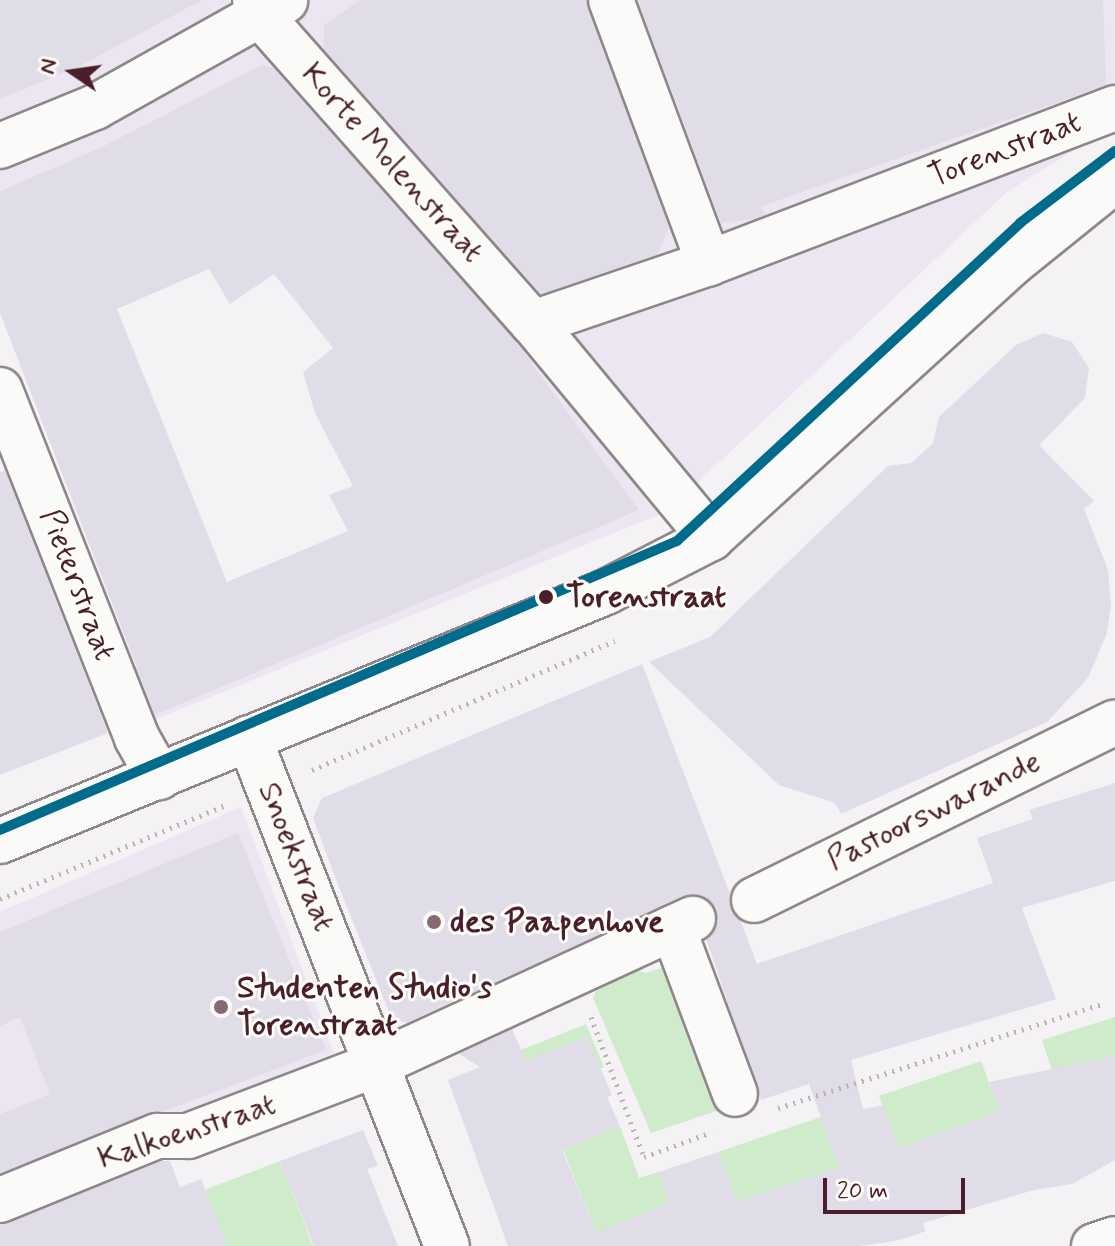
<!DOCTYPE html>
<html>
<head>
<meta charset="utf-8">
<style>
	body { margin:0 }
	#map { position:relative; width:1115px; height:1246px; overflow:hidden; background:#f4f2f5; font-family:Mynerve,sans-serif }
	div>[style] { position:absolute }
	.built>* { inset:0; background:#ebe6f1 }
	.green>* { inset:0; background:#cfebcb }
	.building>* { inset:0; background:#e1dde8 }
	.path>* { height:5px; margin-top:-2.5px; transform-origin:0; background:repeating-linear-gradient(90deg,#b9b5b5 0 2px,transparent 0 8px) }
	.roads { filter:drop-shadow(2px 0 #8f8689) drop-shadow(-2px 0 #8f8689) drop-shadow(0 2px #8f8689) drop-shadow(0 -2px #8f8689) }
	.minor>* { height:44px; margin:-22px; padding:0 22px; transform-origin:22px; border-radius:22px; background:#fafaf8 }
	.tram-1>* { height:10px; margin:-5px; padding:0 5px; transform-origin:5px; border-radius:5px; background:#006b8b }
	.dots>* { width:22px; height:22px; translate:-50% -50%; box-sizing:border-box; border:4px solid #fdfcf7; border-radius:50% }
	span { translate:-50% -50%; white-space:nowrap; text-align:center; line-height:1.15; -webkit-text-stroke:6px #fdfcf7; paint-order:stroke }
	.street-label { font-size:32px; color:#4a1f2b }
	.stop-label { font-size:32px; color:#4a1f2b; font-weight:700 }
	.left { translate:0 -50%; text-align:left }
	.poi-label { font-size:32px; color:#4a1f2b; font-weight:700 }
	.north { position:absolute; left:32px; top:32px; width:80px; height:80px; -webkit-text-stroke:6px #fdfcf7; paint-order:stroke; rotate:283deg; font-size:22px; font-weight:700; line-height:32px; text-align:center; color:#4a1f2b }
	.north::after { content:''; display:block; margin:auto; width:28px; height:36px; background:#4a1f2b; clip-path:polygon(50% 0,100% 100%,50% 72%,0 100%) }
	.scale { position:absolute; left:823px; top:1178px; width:142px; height:36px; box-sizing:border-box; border:4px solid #4a1f2b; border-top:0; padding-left:10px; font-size:24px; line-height:28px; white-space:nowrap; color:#4a1f2b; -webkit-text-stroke:6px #fdfcf7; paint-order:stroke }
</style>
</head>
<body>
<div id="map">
	<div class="built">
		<div style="clip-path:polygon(157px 0,1115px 0,1115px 125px,1007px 192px,666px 512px,149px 722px,124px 671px,543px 481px,264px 91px,0 198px,0 66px)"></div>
		<div style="clip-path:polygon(241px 807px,334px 1053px,0 1188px,0 912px)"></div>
	</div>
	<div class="green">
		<div style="clip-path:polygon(670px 965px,725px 1108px,651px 1133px,593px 998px,601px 981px,630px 968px,646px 973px)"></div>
		<div style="clip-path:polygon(1115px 1017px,1115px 1056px,1059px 1092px,1042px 1040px)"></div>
		<div style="clip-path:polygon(586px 1024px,604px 1067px,540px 1093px,521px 1050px)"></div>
		<div style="clip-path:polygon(981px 1061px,1000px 1112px,898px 1148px,879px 1096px)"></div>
		<div style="clip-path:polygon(821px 1117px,839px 1168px,736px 1202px,718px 1152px)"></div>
		<div style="clip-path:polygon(620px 1126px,639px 1178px,659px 1172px,676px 1222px,596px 1233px,559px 1140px,588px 1139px)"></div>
		<div style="clip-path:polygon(280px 1161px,313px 1246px,226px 1246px,204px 1190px)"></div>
	</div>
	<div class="building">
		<div style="clip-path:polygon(0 0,202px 0,78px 67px,0 99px)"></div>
		<div style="clip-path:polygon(360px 0,587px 0,669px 227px,658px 254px,541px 294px,324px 49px,324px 25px)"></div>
		<div style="clip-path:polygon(638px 0,1103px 0,1106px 85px,760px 207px,767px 214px,754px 219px,721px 223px)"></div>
		<div style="clip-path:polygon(evenodd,262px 65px,273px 68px,514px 339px,639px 510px,155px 715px,0 313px,0 191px,100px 148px,262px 65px,209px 269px,230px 304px,274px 274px,333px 348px,303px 372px,315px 413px,353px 486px,329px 495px,348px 531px,227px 582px,117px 309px,209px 269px)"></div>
		<div style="clip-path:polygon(1043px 333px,1072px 342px,1089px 368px,1085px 398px,1039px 445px,1094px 501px,1084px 509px,1108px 570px,1111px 605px,1107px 633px,1088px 678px,1047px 722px,841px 814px,835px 803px,779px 785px,649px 662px,710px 637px,888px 466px,911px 463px,933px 443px,939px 417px,1016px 345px)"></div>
		<div style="clip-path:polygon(5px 470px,108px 733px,0 775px,0 472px)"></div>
		<div style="clip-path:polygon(642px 664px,757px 964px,993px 883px,977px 838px,1033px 819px,1029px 810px,1115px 783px,1115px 881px,1022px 908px,1056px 999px,851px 1060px,863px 1109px,883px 1105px,898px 1148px,1000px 1112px,989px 1082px,1115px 1056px,1115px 1160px,1072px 1184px,1034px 1190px,923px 1223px,926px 1231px,900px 1240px,861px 1246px,508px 1246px,448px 1080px,480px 1067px,459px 1054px,512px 1029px,526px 1061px,587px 1037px,612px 1095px,607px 1097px,620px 1126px,562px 1150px,596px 1233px,669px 1203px,659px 1172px,718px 1152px,736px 1202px,839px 1168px,809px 1084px,761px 1100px,706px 939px,718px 921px,707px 898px,683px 896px,406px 1023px,391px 1017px,338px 885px,313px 818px,322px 798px)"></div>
		<div style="clip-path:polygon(238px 833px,326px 1050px,0 1173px,0 1114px,50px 1094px,20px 1017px,0 1026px,0 932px)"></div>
		<div style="clip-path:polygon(363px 1130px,378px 1166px,367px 1169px,398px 1246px,314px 1246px,280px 1161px)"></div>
		<div style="clip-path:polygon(162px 1161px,170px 1161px,180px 1187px,201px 1179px,227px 1246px,0 1246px,0 1224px)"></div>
	</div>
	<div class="path">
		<div style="left:312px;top:770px;width:329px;rotate:-23.1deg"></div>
		<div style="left:0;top:899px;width:247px;rotate:-22.6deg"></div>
		<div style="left:591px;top:1017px;width:150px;rotate:69.3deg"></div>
		<div style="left:644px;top:1157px;width:72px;rotate:-20.2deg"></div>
		<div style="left:778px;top:1108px;width:339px;rotate:-17.8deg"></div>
	</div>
	<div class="roads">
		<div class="minor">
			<div style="left:255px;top:0;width:18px;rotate:68deg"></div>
			<div style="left:262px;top:17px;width:409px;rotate:48.5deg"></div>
			<div style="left:533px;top:323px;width:279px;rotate:50.4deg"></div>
			<div style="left:611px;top:0;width:281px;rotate:69.6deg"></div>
			<div style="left:0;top:146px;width:103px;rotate:-22.3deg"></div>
			<div style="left:95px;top:107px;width:218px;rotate:-29.2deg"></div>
			<div style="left:533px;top:323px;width:186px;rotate:-18.8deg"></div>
			<div style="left:709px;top:263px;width:435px;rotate:-20.9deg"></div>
			<div style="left:0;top:390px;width:374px;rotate:68.5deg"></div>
			<div style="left:137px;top:738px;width:45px;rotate:60.6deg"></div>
			<div style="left:249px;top:738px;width:545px;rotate:68.71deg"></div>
			<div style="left:0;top:841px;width:655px;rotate:-22.34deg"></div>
			<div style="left:606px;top:592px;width:118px;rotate:-27.2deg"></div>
			<div style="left:711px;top:538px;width:406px;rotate:-42.4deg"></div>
			<div style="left:1011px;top:264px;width:134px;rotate:-38.9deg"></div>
			<div style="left:754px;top:900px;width:402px;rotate:-26.2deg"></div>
			<div style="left:673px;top:928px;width:177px;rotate:69.5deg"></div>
			<div style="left:0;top:1200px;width:170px;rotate:-22.2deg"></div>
			<div style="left:157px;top:1136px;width:31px"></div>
			<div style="left:188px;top:1136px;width:200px;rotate:-20.8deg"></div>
			<div style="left:375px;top:1065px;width:350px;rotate:-24.7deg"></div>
			<div style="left:1094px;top:1246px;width:22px;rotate:-18deg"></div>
		</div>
	</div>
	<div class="tram-1">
		<div style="left:0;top:830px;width:736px;rotate:-23.12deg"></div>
		<div style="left:677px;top:541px;width:468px;rotate:-42.8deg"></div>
		<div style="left:1020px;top:223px;width:119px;rotate:-37.2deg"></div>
	</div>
	<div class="dots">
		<div style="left:546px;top:597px;background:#4a1f2b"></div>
		<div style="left:434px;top:922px;background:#866972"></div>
		<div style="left:221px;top:1007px;background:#866972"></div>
	</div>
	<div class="street-label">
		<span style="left:1005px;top:150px;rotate:-21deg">Torenstraat</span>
		<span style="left:392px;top:163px;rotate:48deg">Korte Molenstraat</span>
		<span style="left:77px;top:585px;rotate:69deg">Pieterstraat</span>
		<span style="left:934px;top:811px;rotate:-26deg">Pastoorswarande</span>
		<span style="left:296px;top:857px;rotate:68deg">Snoekstraat</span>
		<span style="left:187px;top:1132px;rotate:-18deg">Kalkoenstraat</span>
	</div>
	<div class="stop-label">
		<span class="left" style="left:566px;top:597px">Torenstraat</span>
	</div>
	<div class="poi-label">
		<span class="left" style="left:450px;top:922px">des Paapenhove</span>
		<span class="left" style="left:237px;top:1007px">Studenten Studio's<br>Torenstraat</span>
	</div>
	<div class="north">N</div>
	<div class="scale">20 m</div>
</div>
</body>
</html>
